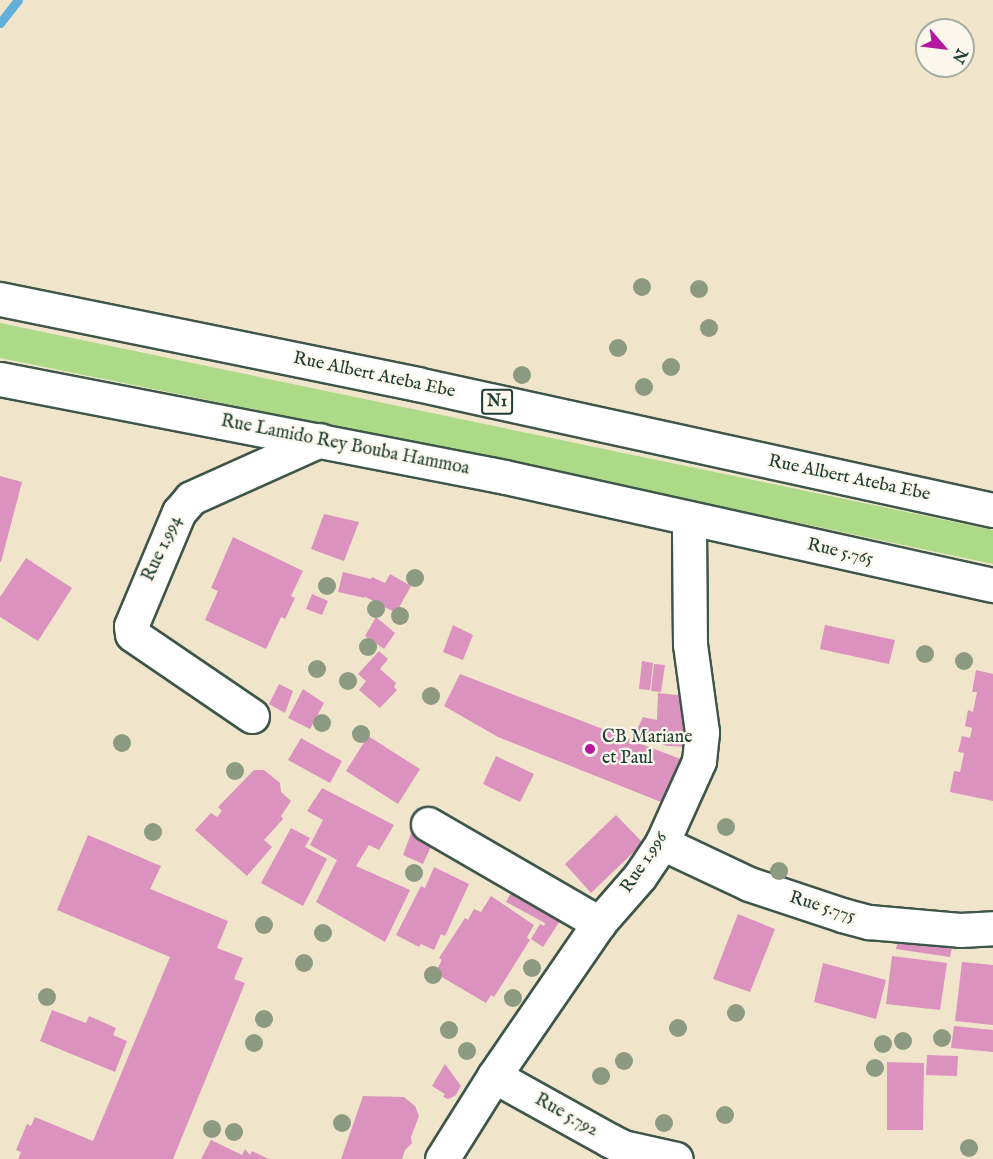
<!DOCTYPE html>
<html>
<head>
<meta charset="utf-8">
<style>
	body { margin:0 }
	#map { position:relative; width:993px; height:1159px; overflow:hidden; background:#f0e5ca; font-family:"IM FELL English",serif }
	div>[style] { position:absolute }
	.green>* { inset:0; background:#acda87 }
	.stream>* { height:9px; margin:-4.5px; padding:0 4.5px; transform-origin:4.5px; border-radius:4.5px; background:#61b0db }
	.building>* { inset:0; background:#db92bf }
	.roads { filter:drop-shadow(2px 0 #3e564a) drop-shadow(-2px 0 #3e564a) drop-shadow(0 2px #3e564a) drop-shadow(0 -2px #3e564a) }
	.minor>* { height:33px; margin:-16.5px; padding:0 16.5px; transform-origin:16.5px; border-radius:16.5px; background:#fff }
	.highway>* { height:33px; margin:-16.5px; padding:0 16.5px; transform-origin:16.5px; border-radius:16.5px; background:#fff }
	.trees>* { width:18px; height:18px; margin:-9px; border-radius:50%; background:#8c9a81 }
	.dots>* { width:16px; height:16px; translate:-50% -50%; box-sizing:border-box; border:3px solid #fbf7ec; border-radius:50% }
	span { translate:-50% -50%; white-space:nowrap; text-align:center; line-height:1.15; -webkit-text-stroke:4.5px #fbf7ec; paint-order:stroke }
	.shield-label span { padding:2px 4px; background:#fbf7ec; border:2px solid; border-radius:4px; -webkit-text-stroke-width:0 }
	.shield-label { font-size:16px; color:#1f3d34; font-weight:700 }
	.street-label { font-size:18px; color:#1f3d34 }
	.poi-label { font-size:18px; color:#1f3d34 }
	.left { translate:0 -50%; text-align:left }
	.north { position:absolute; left:915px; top:18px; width:60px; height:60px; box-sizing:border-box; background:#fbf7ec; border:2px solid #a3ada2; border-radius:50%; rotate:118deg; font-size:16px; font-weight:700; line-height:24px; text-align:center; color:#1f3d34 }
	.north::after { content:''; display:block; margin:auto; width:21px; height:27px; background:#b5179e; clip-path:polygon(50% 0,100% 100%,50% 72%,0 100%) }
</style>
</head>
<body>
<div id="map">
	<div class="green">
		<div style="clip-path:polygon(0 323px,993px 530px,993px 564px,474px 454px,0 358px)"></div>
	</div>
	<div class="stream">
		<div style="left:0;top:23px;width:29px;rotate:-52deg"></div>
	</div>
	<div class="building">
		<div style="clip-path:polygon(0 476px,22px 482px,1px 562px,0 562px)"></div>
		<div style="clip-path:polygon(324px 514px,359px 522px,344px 561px,311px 549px)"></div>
		<div style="clip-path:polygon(233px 537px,303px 571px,291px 596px,295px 598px,285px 619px,281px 617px,266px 649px,205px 620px,218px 591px,211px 588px)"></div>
		<div style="clip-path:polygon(26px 558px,72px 588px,38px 641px,0 617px,0 597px)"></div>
		<div style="clip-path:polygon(343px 572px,371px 579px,372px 577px,385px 583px,390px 574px,411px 586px,396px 613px,364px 596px,365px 598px,338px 592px)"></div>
		<div style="clip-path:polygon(312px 594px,328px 601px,322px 615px,306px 609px)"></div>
		<div style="clip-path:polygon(376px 617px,395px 633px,384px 649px,365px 636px)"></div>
		<div style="clip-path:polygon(453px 625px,473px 635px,463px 660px,443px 652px)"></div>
		<div style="clip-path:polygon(825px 625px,895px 640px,889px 664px,820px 649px)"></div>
		<div style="clip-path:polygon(379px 651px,388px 659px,380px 669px,396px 683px,394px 687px,397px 690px,380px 708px,359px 690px,366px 681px,358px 674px)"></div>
		<div style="clip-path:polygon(642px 661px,653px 663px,650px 690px,639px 689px)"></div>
		<div style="clip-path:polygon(654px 664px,665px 665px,661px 692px,651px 691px)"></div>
		<div style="clip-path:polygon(976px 670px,993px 674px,993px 801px,950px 792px,954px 771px,960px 772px,964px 753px,958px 752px,962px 736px,970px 738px,972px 728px,965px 726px,968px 710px,973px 712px,977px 692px,972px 692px)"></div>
		<div style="clip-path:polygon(460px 674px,683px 760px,666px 804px,498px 737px,444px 706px)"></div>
		<div style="clip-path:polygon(279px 684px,293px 691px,285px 713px,269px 704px)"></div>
		<div style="clip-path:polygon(303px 689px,324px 703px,310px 729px,288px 718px)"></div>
		<div style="clip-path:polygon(658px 693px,687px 696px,691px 747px,667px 746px,635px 734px,643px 717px,657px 720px)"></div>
		<div style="clip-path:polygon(368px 736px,420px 769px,398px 804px,346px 771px)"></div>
		<div style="clip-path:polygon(301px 738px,342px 761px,330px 783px,288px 760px)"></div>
		<div style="clip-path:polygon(496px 756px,534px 774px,520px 802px,483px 784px)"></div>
		<div style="clip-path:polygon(254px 770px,264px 770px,280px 783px,281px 792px,291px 801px,281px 816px,283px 819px,264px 840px,272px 847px,247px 876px,195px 830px,211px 813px,217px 817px,222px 811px,218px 807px)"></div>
		<div style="clip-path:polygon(322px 788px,394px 825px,379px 850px,369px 845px,356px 866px,410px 890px,385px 942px,316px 902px,337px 860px,310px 845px,323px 820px,307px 811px)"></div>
		<div style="clip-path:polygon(616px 815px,643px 843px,591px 893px,565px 864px)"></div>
		<div style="clip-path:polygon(291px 828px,310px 838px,305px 847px,327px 859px,303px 906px,261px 883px)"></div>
		<div style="clip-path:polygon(412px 831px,433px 842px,423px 864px,403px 855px)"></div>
		<div style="clip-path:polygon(88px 835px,161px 866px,150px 889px,228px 921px,217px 948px,243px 958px,234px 979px,245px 983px,173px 1159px,18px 1159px,21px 1152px,16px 1150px,27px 1124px,31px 1126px,35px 1117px,93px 1141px,170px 957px,57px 910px)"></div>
		<div style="clip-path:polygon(434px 867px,469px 884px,445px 936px,441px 934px,434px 950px,421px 944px,419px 947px,396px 935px,421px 886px,425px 888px)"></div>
		<div style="clip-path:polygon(515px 885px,565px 913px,543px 947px,531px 939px,540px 924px,544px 926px,545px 923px,506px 902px)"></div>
		<div style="clip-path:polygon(491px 896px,534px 925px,527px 937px,530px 940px,494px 997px,491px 995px,486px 1003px,435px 973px,442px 960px,439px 958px,465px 918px,468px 920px,474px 909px,481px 912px)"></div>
		<div style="clip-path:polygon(738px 914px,775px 929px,750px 992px,713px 979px)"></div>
		<div style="clip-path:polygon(899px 934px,953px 943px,950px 957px,896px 949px)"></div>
		<div style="clip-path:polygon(892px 956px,947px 963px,940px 1010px,886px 1004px)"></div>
		<div style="clip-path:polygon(962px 962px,993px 965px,993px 1025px,955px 1021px)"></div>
		<div style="clip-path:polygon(823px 963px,886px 980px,876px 1019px,814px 1002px)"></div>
		<div style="clip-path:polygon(52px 1010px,86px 1023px,89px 1016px,116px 1028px,113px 1035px,127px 1041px,115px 1072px,40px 1041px)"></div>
		<div style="clip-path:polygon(954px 1026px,993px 1030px,993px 1052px,951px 1048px)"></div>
		<div style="clip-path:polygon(927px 1055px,958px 1056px,957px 1076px,926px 1075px)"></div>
		<div style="clip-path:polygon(887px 1062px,924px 1063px,923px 1130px,887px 1130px)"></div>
		<div style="clip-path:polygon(445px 1064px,461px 1086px,455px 1096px,448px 1099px,443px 1097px,445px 1094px,432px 1086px)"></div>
		<div style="clip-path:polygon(363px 1096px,404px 1097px,415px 1106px,419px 1116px,411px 1137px,412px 1143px,405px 1150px,402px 1159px,341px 1159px)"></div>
		<div style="clip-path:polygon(211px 1140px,242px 1155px,245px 1149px,250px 1155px,252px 1151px,269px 1159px,201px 1159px)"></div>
	</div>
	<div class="roads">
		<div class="minor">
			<div style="left:252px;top:716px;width:145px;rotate:-145.7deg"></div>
			<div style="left:132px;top:634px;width:8px;rotate:-97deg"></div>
			<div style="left:131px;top:626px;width:124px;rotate:-67.2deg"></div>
			<div style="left:179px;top:512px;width:18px;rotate:-49deg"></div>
			<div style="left:191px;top:498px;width:141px;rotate:-24.2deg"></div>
			<div style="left:428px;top:824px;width:198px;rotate:30.1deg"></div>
			<div style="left:662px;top:843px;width:96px;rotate:25.2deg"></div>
			<div style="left:749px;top:884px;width:98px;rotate:18.4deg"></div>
			<div style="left:842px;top:915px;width:28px;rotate:15deg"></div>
			<div style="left:869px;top:922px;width:91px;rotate:5deg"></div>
			<div style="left:960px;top:930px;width:33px;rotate:-3deg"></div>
			<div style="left:494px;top:1076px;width:132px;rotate:29.1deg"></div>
			<div style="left:609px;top:1140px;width:16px;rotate:27deg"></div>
			<div style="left:623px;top:1147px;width:54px;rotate:12.8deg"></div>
			<div style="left:442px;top:1159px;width:98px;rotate:-57.9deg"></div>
			<div style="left:494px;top:1076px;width:186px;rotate:-55.5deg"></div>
			<div style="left:599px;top:923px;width:62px;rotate:-48.9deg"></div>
			<div style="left:640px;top:876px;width:40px;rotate:-56deg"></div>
			<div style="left:662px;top:843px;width:90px;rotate:-65.7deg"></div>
			<div style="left:699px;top:761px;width:29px;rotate:-84deg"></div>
			<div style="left:702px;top:732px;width:89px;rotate:-97.8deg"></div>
			<div style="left:690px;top:644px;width:126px;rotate:-90.5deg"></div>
		</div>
		<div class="highway">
			<div style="left:0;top:299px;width:426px;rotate:11.5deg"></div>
			<div style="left:417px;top:384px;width:590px;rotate:12.34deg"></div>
			<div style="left:0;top:379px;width:514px;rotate:10.98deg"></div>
			<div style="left:505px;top:477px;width:500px;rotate:12.5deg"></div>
		</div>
	</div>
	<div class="trees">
		<div style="left:642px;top:287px"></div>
		<div style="left:699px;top:289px"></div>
		<div style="left:709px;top:328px"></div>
		<div style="left:618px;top:348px"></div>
		<div style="left:671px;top:367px"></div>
		<div style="left:522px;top:375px"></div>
		<div style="left:644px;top:387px"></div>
		<div style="left:415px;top:578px"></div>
		<div style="left:327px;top:586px"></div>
		<div style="left:376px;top:609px"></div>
		<div style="left:400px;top:616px"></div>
		<div style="left:368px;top:647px"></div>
		<div style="left:925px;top:654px"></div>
		<div style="left:964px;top:661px"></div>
		<div style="left:317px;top:669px"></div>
		<div style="left:348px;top:681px"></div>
		<div style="left:431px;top:696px"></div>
		<div style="left:322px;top:723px"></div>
		<div style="left:361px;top:734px"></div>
		<div style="left:122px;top:743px"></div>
		<div style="left:235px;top:771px"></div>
		<div style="left:726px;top:827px"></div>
		<div style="left:153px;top:832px"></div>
		<div style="left:779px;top:871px"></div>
		<div style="left:414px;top:873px"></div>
		<div style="left:264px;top:925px"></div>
		<div style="left:323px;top:933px"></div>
		<div style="left:304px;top:963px"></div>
		<div style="left:532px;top:968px"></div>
		<div style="left:433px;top:975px"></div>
		<div style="left:47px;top:997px"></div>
		<div style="left:513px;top:998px"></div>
		<div style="left:736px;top:1013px"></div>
		<div style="left:264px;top:1019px"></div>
		<div style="left:678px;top:1028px"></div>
		<div style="left:449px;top:1030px"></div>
		<div style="left:942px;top:1038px"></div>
		<div style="left:903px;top:1041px"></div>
		<div style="left:254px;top:1043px"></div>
		<div style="left:883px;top:1044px"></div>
		<div style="left:467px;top:1051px"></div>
		<div style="left:624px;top:1061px"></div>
		<div style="left:875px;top:1068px"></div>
		<div style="left:601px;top:1076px"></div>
		<div style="left:725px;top:1115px"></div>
		<div style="left:342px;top:1123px"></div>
		<div style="left:664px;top:1123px"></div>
		<div style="left:212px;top:1129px"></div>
		<div style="left:234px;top:1132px"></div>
		<div style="left:969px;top:1148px"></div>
	</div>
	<div class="dots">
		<div style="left:590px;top:749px;background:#b5179e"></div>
	</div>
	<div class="shield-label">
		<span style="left:497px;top:402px">N1</span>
	</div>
	<div class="street-label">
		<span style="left:374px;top:376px;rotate:12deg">Rue Albert Ateba Ebe</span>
		<span style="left:345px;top:446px;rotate:11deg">Rue Lamido Rey Bouba Hammoa</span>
		<span style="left:849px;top:479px;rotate:12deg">Rue Albert Ateba Ebe</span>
		<span style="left:163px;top:549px;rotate:-65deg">Rue 1.994</span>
		<span style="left:840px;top:553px;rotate:13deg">Rue 5.765</span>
		<span style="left:645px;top:863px;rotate:-56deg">Rue 1.996</span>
		<span style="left:822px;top:908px;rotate:17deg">Rue 5.775</span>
		<span style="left:566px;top:1116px;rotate:29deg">Rue 5.792</span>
	</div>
	<div class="poi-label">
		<span class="left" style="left:602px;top:749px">CB Mariane<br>et Paul</span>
	</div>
	<div class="north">N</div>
</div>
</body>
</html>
